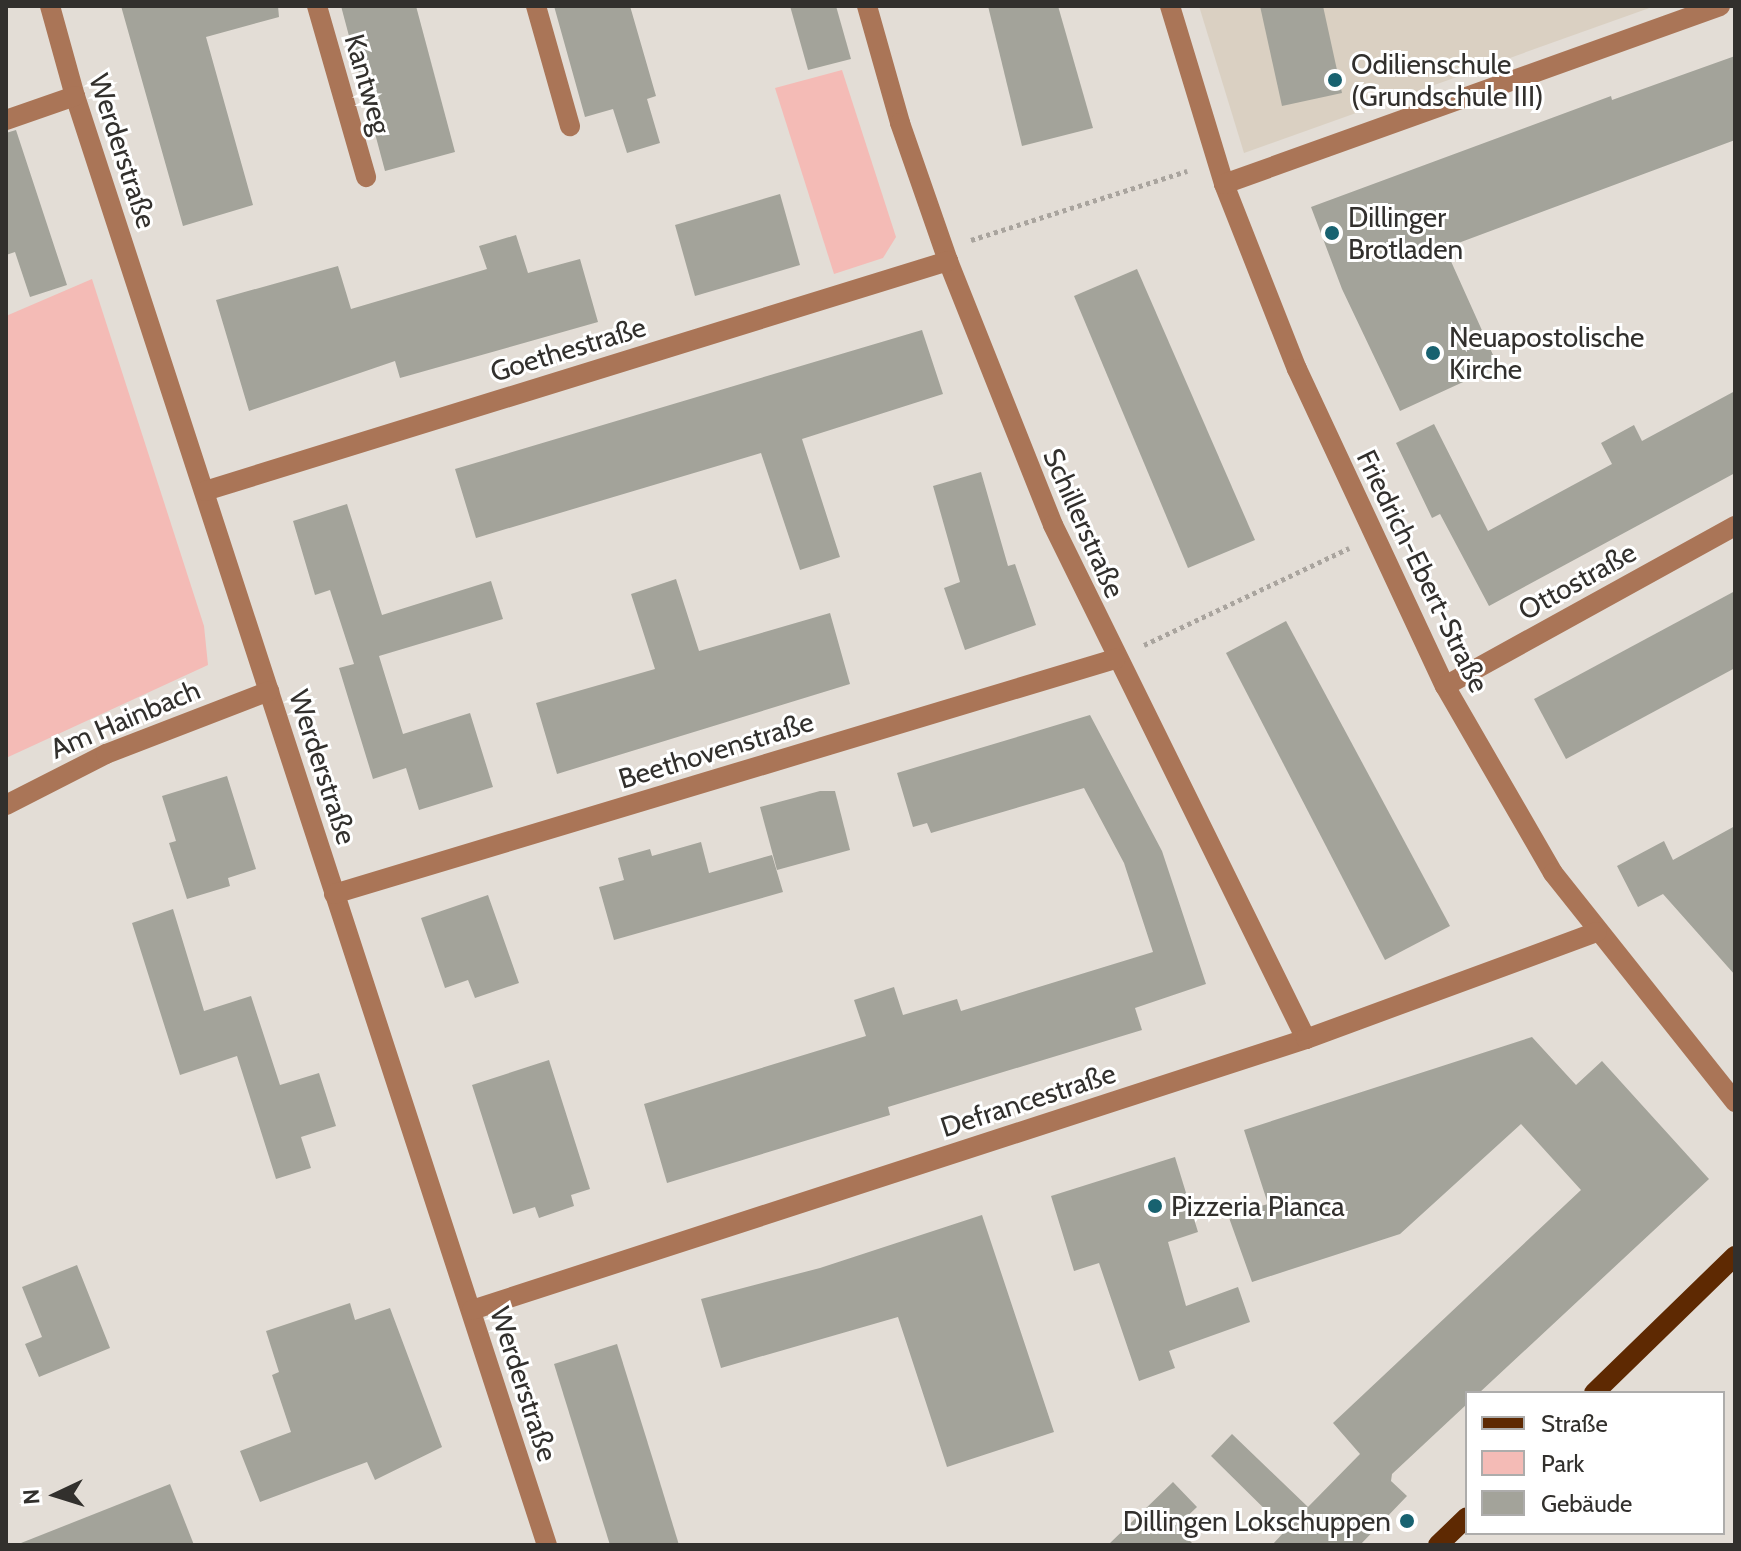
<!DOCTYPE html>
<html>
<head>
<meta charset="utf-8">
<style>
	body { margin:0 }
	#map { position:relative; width:1741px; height:1551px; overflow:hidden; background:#e3ddd6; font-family:Cabin,sans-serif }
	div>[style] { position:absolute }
	.built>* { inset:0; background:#dad0c2 }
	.green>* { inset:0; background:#f4bbb6 }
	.building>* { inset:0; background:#a3a39a }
	.path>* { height:5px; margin-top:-2.5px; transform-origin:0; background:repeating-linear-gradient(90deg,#a9a49e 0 4px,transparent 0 8px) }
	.minor>* { height:20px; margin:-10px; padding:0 10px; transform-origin:10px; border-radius:10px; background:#aa7557 }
	.major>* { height:20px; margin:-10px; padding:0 10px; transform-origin:10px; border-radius:10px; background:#5e2902 }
	.dots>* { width:22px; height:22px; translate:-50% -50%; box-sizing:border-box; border:4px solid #fff; border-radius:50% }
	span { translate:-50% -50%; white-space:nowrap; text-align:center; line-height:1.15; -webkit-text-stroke:6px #fff; paint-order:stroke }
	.poi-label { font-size:28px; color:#32302d }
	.left { translate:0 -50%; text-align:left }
	.right { translate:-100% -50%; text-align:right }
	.street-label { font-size:28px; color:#32302d }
	.frame { position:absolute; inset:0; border:8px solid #32302d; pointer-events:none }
	.legend { position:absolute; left:1465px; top:1391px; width:260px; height:144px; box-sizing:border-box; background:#fff; border:2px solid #adacab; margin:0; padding:10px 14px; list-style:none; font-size:24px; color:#32302d }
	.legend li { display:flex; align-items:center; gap:16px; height:40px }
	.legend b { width:40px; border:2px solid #adacab }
	.north { position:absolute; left:16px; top:1455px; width:80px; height:80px; -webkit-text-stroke:6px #fff; paint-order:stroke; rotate:266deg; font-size:22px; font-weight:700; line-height:32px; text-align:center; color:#32302d }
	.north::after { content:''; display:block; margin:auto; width:28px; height:36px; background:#32302d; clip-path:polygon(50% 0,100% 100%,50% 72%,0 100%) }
</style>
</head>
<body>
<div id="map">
	<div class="built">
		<div style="clip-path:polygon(1199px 6px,1655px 6px,1244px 153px)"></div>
	</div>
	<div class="green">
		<div style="clip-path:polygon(842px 70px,896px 237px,883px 258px,834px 274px,775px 88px)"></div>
		<div style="clip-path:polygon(92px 279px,204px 626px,208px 665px,6px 758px,6px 316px)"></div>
	</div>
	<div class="building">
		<div style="clip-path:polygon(121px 6px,278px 6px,279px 17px,206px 37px,253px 205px,183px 226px)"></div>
		<div style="clip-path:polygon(341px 6px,416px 6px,455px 152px,385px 171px)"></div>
		<div style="clip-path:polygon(554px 6px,630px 6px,656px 96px,647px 99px,660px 143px,627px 153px,613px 109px,585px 117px)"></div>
		<div style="clip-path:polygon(790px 6px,836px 6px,851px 59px,808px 70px)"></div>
		<div style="clip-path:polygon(988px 6px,1058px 6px,1093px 128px,1022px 146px)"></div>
		<div style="clip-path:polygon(1260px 6px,1323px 6px,1342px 93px,1282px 106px)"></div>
		<div style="clip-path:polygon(1735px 56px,1735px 140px,1445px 248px,1498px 366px,1400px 411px,1342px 289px,1311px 207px,1611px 96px,1612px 100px)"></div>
		<div style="clip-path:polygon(16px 130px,67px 285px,30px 297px,15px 252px,6px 255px,6px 133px)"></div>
		<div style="clip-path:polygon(780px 194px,800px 265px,695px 296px,675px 225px)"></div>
		<div style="clip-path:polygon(516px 235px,528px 273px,580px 259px,598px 322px,400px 378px,395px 361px,249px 411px,216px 300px,338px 266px,351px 309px,487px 269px,479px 246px)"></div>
		<div style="clip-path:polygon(1137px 269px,1255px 540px,1188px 568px,1074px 296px)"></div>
		<div style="clip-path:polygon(922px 330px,943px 394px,802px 439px,840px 557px,800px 570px,761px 453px,476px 538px,455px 469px)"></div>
		<div style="clip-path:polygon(1735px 391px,1735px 473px,1489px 606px,1440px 514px,1432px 518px,1396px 443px,1434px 424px,1488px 531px,1612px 464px,1601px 443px,1634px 425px,1642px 441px)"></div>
		<div style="clip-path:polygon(981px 472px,1008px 566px,1015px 564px,1036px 625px,965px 650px,944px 588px,960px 582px,933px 486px)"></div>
		<div style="clip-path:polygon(347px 504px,382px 615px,491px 581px,503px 619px,379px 656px,403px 734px,470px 713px,493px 787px,419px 810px,406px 768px,373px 779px,339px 668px,354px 664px,330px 590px,315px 595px,293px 521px)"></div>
		<div style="clip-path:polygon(676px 579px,699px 651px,830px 613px,850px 684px,557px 774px,536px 703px,655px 669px,631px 594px)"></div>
		<div style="clip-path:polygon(1735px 591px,1735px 668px,1566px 759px,1534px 699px)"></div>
		<div style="clip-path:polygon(1286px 621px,1450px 926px,1385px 960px,1226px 653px)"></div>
		<div style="clip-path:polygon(1090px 715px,1162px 851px,1206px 984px,1135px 1008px,1142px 1030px,888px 1107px,890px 1115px,667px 1183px,644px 1104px,866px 1036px,854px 1000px,894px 987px,903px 1015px,957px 999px,961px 1011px,1153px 952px,1124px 863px,1084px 788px,931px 833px,927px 823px,913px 827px,897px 773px)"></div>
		<div style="clip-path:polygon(227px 776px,256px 869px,228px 878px,230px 886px,187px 899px,169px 843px,176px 841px,162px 796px)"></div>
		<div style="clip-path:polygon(820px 791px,835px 791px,850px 850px,777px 870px,760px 807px)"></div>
		<div style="clip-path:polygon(1735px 826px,1735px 975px,1663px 894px,1638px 907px,1617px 866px,1664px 841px,1673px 860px)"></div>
		<div style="clip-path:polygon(701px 842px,709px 873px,772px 855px,783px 892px,614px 940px,599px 887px,624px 880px,618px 858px,650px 849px,652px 856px)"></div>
		<div style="clip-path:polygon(488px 895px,519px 983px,475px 998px,468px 980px,445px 988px,421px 918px)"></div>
		<div style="clip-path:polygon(173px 909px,204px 1011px,251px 996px,280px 1085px,319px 1073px,336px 1126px,301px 1137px,311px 1168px,276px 1179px,237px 1056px,180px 1075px,132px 923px)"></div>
		<div style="clip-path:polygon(1532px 1037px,1576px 1085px,1602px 1061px,1709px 1179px,1479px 1393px,1467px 1393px,1467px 1404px,1392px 1474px,1391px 1481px,1407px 1496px,1360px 1545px,1272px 1545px,1286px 1530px,1211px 1456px,1232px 1434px,1308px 1507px,1360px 1454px,1333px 1423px,1581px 1190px,1521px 1124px,1400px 1234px,1252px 1282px,1228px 1215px,1268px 1204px,1244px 1130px)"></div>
		<div style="clip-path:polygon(549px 1060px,590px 1189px,571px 1195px,574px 1206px,539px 1218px,535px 1207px,513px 1214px,472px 1085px)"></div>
		<div style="clip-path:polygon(1175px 1157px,1198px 1232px,1168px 1242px,1186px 1306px,1238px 1287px,1250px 1322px,1169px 1351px,1175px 1368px,1139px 1381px,1099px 1263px,1074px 1271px,1051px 1196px)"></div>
		<div style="clip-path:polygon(982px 1215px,1054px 1432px,947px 1467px,898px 1317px,721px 1368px,701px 1299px,820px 1268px)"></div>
		<div style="clip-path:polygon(77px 1265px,110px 1348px,39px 1377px,25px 1344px,42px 1337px,22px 1287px)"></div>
		<div style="clip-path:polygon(350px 1303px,355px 1320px,390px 1308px,442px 1447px,375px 1480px,367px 1462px,260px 1502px,240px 1451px,291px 1432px,272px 1375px,279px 1372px,266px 1331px)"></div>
		<div style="clip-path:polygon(617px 1344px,654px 1463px,679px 1545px,610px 1545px,554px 1364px)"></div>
		<div style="clip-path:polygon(1173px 1482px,1197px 1507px,1176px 1527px,1194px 1545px,1108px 1545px)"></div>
		<div style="clip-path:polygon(170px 1484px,194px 1545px,21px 1545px,21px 1543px)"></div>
	</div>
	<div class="path">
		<div style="left:971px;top:240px;width:227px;rotate:-17.7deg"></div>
		<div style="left:1144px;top:645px;width:227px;rotate:-25.3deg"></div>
	</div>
	<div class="minor">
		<div style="left:50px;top:6px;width:93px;rotate:74.5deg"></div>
		<div style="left:75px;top:96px;width:1524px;rotate:71.96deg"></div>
		<div style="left:317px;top:6px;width:178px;rotate:74deg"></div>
		<div style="left:536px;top:6px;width:125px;rotate:74.2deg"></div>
		<div style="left:867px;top:6px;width:122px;rotate:74.2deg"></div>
		<div style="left:900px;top:123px;width:146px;rotate:70.8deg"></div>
		<div style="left:948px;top:261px;width:284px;rotate:68.3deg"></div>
		<div style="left:1053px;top:525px;width:573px;rotate:63.79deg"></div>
		<div style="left:1170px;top:6px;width:186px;rotate:73.1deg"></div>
		<div style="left:1224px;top:184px;width:199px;rotate:68.5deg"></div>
		<div style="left:1297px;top:369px;width:350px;rotate:65deg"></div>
		<div style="left:1445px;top:686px;width:216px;rotate:60deg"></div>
		<div style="left:1553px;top:873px;width:293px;rotate:51.5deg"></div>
		<div style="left:6px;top:120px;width:73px;rotate:-19.2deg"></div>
		<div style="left:1224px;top:184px;width:527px;rotate:-19.74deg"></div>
		<div style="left:205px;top:491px;width:778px;rotate:-17.2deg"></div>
		<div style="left:1445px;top:686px;width:331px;rotate:-28.9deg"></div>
		<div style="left:6px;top:805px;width:112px;rotate:-27deg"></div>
		<div style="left:106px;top:754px;width:175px;rotate:-21.1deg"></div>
		<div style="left:334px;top:894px;width:816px;rotate:-16.75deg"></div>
		<div style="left:472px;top:1310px;width:877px;rotate:-18deg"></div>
		<div style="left:1306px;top:1039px;width:310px;rotate:-20.2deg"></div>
	</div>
	<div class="major">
		<div style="left:1594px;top:1393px;width:197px;rotate:-44.2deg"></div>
		<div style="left:1438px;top:1545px;width:40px;rotate:-44deg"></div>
	</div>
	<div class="dots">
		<div style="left:1335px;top:80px;background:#186270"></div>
		<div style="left:1332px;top:233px;background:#186270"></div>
		<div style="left:1433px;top:353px;background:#186270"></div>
		<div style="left:1155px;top:1206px;background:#186270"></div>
		<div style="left:1407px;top:1521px;background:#186270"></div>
	</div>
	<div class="poi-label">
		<span class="left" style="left:1351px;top:80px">Odilienschule<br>(Grundschule III)</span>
		<span class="left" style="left:1348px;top:233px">Dillinger<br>Brotladen</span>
		<span class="left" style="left:1449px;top:353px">Neuapostolische<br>Kirche</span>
		<span class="left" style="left:1171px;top:1206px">Pizzeria Pianca</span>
		<span class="right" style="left:1391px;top:1521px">Dillingen Lokschuppen</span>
	</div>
	<div class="street-label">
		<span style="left:368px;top:84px;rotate:74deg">Kantweg</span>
		<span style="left:123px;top:151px;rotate:72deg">Werderstraße</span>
		<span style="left:568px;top:349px;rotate:-17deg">Goethestraße</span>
		<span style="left:1084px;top:523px;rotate:66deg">Schillerstraße</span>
		<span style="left:1423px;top:571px;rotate:64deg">Friedrich-Ebert-Straße</span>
		<span style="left:1577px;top:581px;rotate:-29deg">Ottostraße</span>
		<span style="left:125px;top:719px;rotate:-23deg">Am Hainbach</span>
		<span style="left:716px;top:750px;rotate:-17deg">Beethovenstraße</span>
		<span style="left:323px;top:767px;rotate:72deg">Werderstraße</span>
		<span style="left:1028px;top:1100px;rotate:-18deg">Defrancestraße</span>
		<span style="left:524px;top:1384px;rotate:72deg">Werderstraße</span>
	</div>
	<div class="frame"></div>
	<ul class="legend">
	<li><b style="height:10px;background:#5e2902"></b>Straße</li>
	<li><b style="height:22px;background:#f4bbb6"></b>Park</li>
	<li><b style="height:22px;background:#a3a39a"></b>Gebäude</li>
	</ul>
	<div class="north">N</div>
</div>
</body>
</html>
